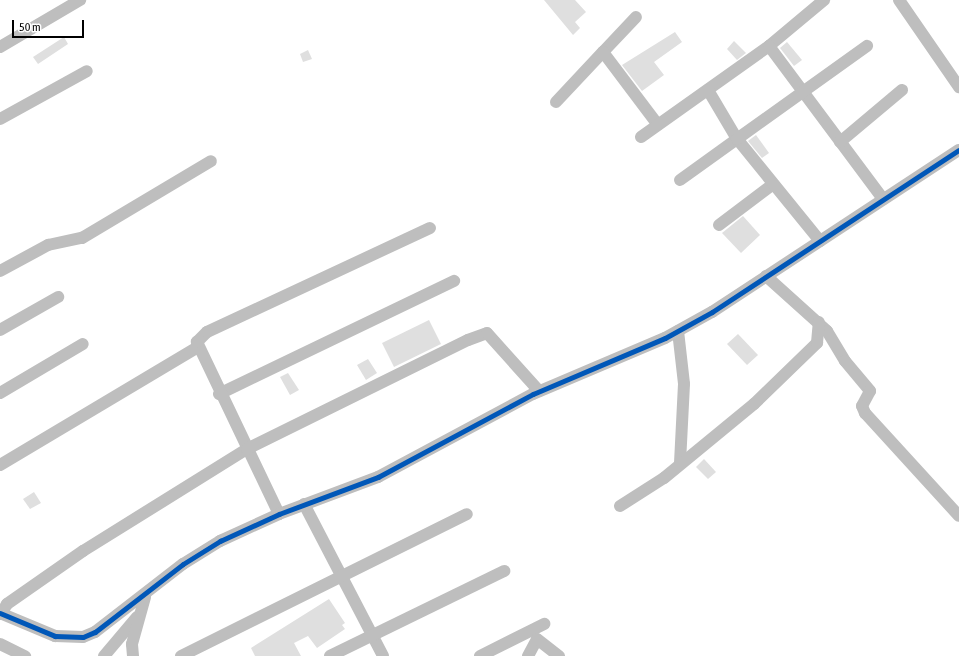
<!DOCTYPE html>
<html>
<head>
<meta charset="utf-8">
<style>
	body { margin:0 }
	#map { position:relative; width:959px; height:656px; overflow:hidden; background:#fff; font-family:"Asap Condensed",sans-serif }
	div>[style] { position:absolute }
	.building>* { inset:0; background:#dfdfdf }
	.minor>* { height:12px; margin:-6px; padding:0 6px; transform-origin:6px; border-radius:6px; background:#bebebe }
	.cycleway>* { height:5px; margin:-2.5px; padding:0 2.5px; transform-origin:2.5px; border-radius:2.5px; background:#0057b8 }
	span { translate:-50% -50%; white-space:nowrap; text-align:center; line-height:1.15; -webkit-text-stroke:4px #fff; paint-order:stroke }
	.scale { position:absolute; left:12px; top:20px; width:72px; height:18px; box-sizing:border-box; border:2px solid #000; border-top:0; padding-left:5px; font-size:12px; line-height:14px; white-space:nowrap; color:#000; -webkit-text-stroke:3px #fff; paint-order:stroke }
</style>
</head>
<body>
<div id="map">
	<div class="building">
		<div style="clip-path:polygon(544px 0,575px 0,586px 12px,575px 22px,580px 28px,573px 35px)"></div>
		<div style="clip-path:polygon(675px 32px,682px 42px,654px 62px,664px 75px,642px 91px,622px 65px)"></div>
		<div style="clip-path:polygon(64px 37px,68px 44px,38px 64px,33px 57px)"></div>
		<div style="clip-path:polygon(734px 41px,746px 53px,737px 60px,727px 49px)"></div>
		<div style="clip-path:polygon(787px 42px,802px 60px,794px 66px,780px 48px)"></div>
		<div style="clip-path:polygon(308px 50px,312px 59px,303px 62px,300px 54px)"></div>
		<div style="clip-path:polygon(756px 135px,769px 153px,762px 158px,748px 141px)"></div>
		<div style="clip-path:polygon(743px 216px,760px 235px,741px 253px,722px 233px)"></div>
		<div style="clip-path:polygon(429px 320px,441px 344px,394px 367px,382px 343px)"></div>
		<div style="clip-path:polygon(738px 334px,758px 355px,747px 365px,727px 344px)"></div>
		<div style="clip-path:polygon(368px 359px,377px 373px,366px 380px,357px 365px)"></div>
		<div style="clip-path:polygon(288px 373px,299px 390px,290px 395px,280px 377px)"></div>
		<div style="clip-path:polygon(704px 459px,716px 472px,708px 479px,696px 467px)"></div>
		<div style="clip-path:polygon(34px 492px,41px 503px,30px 509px,23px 499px)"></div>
		<div style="clip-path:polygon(329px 599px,345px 623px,342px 625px,345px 629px,317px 648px,308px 636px,294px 643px,301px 656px,255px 656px,251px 648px)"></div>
	</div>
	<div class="minor">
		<div style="left:899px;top:0;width:106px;rotate:55.4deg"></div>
		<div style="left:769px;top:46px;width:72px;rotate:-39.9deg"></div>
		<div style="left:0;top:47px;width:93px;rotate:-30.4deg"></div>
		<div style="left:603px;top:52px;width:48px;rotate:-46.7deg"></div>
		<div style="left:556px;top:102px;width:69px;rotate:-46.8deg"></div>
		<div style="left:603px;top:52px;width:91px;rotate:53deg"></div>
		<div style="left:0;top:119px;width:99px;rotate:-28.9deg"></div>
		<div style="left:641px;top:137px;width:157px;rotate:-35.4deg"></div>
		<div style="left:769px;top:46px;width:191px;rotate:53.3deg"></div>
		<div style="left:840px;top:142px;width:81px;rotate:-40deg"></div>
		<div style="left:680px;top:180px;width:70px;rotate:-35.7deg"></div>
		<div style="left:737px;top:139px;width:57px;rotate:-120.6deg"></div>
		<div style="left:719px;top:225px;width:66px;rotate:-37deg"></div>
		<div style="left:820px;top:241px;width:132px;rotate:-129.1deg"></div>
		<div style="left:737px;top:139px;width:160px;rotate:-35.6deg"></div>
		<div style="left:0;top:271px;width:55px;rotate:-28.4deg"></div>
		<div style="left:48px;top:245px;width:35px;rotate:-12deg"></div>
		<div style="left:82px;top:238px;width:150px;rotate:-30.8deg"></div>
		<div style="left:766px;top:276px;width:82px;rotate:42deg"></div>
		<div style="left:827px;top:331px;width:35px;rotate:59deg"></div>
		<div style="left:845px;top:361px;width:39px;rotate:50deg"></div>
		<div style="left:870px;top:391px;width:17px;rotate:118deg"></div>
		<div style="left:862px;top:406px;width:8px;rotate:67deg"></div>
		<div style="left:865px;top:413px;width:139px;rotate:47.6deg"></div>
		<div style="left:0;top:330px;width:67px;rotate:-29.6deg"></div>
		<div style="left:678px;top:331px;width:53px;rotate:83.5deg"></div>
		<div style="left:684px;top:384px;width:80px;rotate:92.9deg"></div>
		<div style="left:0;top:393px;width:96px;rotate:-30.6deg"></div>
		<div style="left:219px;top:394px;width:261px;rotate:-25.7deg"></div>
		<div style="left:0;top:465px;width:228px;rotate:-30.8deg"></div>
		<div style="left:304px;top:504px;width:171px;rotate:62.5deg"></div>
		<div style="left:620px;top:506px;width:52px;rotate:-32.5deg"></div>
		<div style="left:664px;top:478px;width:117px;rotate:-39.4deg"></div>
		<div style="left:754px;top:404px;width:88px;rotate:-44.1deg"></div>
		<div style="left:817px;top:343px;width:21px;rotate:-85deg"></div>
		<div style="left:279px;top:514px;width:191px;rotate:-115.5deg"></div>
		<div style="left:197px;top:342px;width:14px;rotate:-45deg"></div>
		<div style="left:207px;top:332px;width:246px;rotate:-25deg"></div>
		<div style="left:0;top:613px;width:60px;rotate:22.7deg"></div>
		<div style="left:55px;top:636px;width:28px;rotate:2deg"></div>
		<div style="left:83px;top:637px;width:13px;rotate:-23deg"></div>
		<div style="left:95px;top:632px;width:111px;rotate:-37.7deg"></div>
		<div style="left:183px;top:564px;width:44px;rotate:-31.9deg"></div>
		<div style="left:220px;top:541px;width:65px;rotate:-24.6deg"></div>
		<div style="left:279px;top:514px;width:106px;rotate:-20.5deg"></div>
		<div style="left:378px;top:477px;width:176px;rotate:-28.2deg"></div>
		<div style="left:533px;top:394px;width:143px;rotate:-23deg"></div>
		<div style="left:665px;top:338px;width:54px;rotate:-29deg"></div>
		<div style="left:712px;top:312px;width:295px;rotate:-33.3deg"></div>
		<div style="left:1px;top:614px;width:12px;rotate:-59deg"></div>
		<div style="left:7px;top:604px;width:93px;rotate:-34.9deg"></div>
		<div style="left:83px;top:551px;width:193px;rotate:-31.9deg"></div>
		<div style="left:247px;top:449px;width:246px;rotate:-26.3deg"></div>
		<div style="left:468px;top:340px;width:20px;rotate:-20deg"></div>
		<div style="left:487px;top:333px;width:78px;rotate:48.1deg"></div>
		<div style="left:0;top:644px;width:28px;rotate:26deg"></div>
		<div style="left:104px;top:656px;width:51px;rotate:-49.8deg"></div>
		<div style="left:133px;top:656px;width:12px;rotate:-95deg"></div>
		<div style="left:132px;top:644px;width:49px;rotate:-74.5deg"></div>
		<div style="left:181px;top:656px;width:319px;rotate:-26.4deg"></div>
		<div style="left:330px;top:656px;width:194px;rotate:-26deg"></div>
		<div style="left:480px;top:656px;width:72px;rotate:-26.6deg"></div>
		<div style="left:528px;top:656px;width:19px;rotate:-62deg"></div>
		<div style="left:537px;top:639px;width:28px;rotate:38deg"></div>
	</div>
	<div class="cycleway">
		<div style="left:0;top:613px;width:60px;rotate:22.7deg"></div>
		<div style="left:55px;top:636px;width:28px;rotate:2deg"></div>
		<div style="left:83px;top:637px;width:13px;rotate:-23deg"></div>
		<div style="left:95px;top:632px;width:111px;rotate:-37.7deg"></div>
		<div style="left:183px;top:564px;width:44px;rotate:-31.9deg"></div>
		<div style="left:220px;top:541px;width:65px;rotate:-24.6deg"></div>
		<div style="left:279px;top:514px;width:106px;rotate:-20.5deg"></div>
		<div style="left:378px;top:477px;width:176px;rotate:-28.2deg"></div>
		<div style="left:533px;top:394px;width:143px;rotate:-23deg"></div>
		<div style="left:665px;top:338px;width:54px;rotate:-29deg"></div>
		<div style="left:712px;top:312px;width:295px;rotate:-33.3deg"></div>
	</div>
	<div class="scale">50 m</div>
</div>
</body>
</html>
